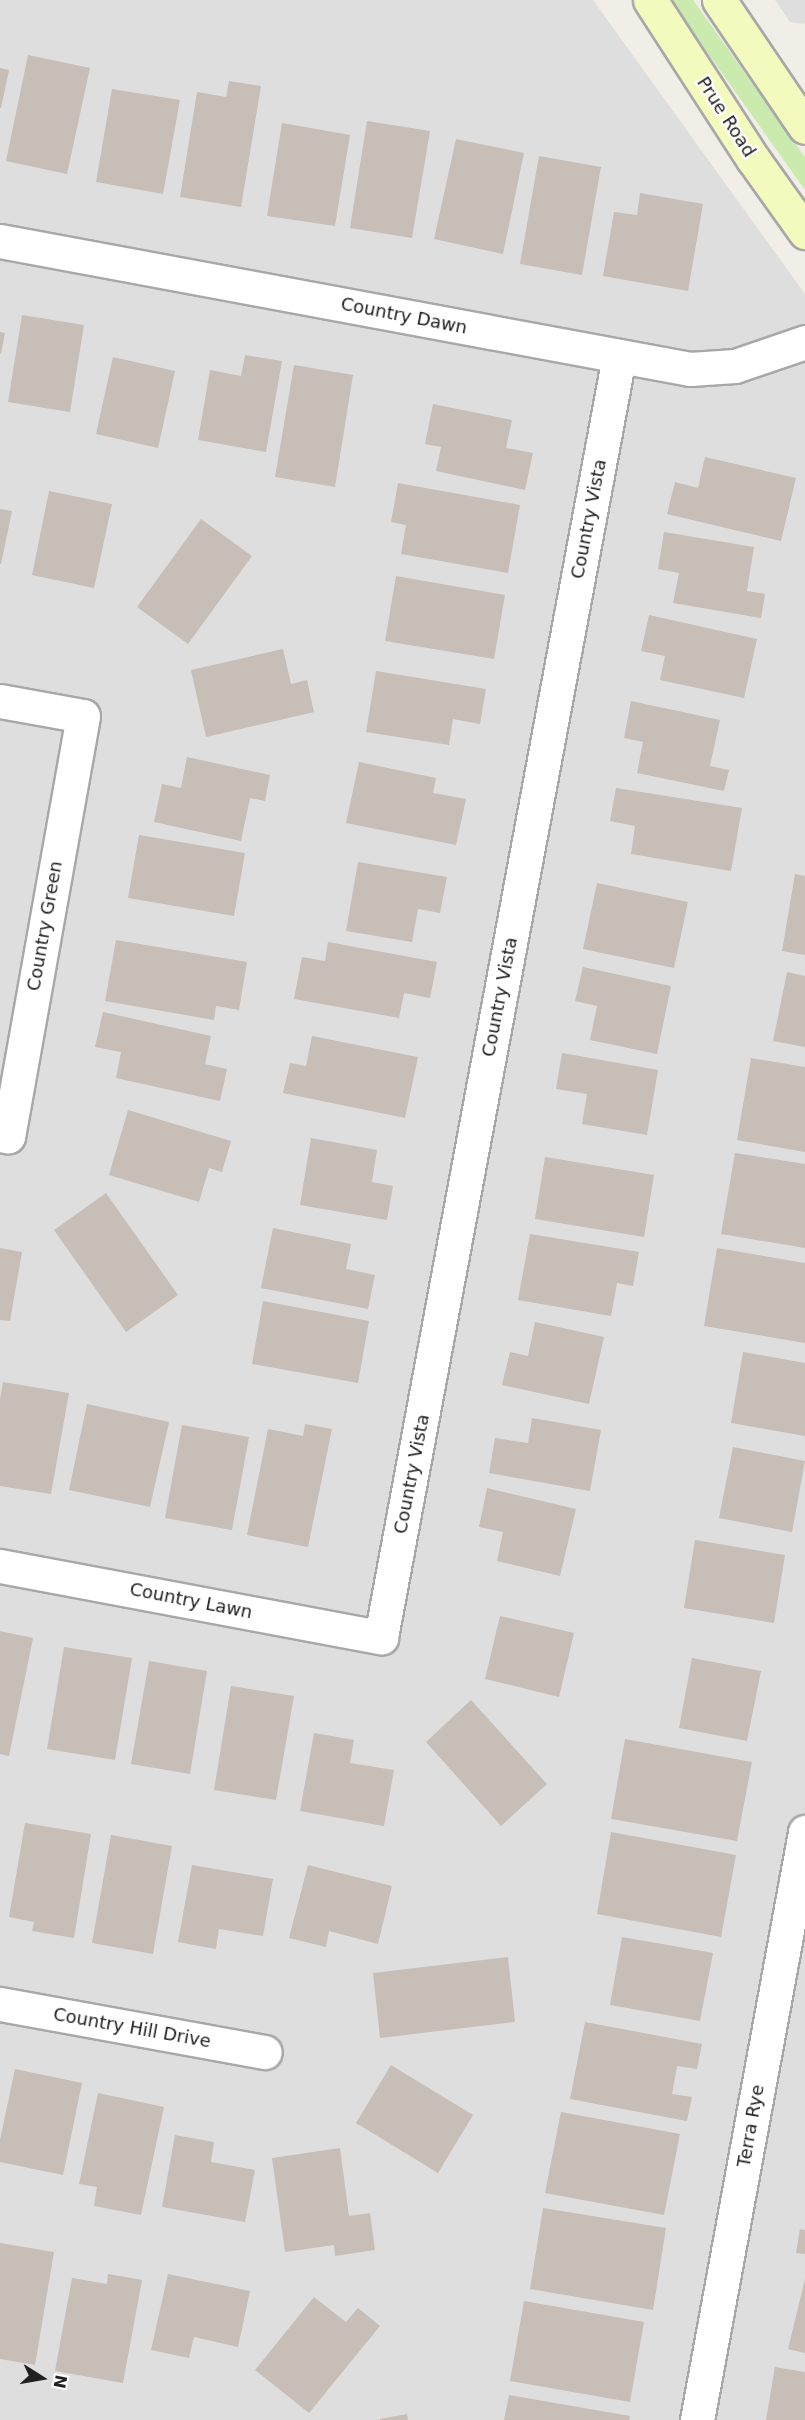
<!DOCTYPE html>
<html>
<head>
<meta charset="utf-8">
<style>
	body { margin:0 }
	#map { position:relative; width:805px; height:2420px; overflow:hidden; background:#f1eee8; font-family:"DejaVu Sans",sans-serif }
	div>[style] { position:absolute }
	.residential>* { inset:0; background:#dfdede }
	.grass>* { inset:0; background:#caeaae }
	.building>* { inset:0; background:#c6beb7 }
	.roads { filter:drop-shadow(2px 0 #a8a8a8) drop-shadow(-2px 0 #a8a8a8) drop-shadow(0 2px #a8a8a8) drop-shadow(0 -2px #a8a8a8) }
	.minor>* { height:33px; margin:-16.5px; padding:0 16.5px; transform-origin:16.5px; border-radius:16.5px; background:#fff }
	.secondary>* { height:33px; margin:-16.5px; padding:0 16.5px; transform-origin:16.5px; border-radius:16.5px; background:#f4fabd }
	span { translate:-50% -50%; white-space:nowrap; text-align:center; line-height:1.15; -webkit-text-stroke:4.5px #fff; paint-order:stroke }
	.street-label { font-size:18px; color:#212121 }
	.north { position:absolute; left:12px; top:2348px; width:60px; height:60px; -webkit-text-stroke:4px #fff; paint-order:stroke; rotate:101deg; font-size:16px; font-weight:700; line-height:24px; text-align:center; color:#212121 }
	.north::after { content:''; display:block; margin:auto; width:21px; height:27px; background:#212121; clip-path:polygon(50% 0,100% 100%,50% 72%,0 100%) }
</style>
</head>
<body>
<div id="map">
	<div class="residential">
		<div style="clip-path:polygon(0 0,593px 0,805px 294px,805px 2420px,0 2420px)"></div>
		<div style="clip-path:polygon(775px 0,805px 0,805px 24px,790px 22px)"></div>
	</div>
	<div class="grass">
		<div style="clip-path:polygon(670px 0,693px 0,805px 157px,805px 190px)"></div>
	</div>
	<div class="building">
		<div style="clip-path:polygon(28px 55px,90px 68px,67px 174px,6px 161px)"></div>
		<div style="clip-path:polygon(0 68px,9px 70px,1px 108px,0 108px)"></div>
		<div style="clip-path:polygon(229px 81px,261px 86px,241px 207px,180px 197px,197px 92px,226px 97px)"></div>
		<div style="clip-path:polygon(112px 89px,180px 100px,163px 194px,96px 182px)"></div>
		<div style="clip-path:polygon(367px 121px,430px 131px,412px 238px,350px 228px)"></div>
		<div style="clip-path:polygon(282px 123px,350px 135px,335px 226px,267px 216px)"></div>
		<div style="clip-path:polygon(456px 139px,524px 153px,503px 254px,434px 239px)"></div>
		<div style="clip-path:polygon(539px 156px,601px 167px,582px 275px,520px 264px)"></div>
		<div style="clip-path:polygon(640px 193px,703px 204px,688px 291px,603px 276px,614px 212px,637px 215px)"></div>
		<div style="clip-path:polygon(22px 315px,84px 325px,70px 412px,8px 402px)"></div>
		<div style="clip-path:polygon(0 332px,5px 333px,1px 354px,0 353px)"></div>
		<div style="clip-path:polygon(245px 355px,282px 361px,266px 452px,198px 440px,210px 370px,241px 376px)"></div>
		<div style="clip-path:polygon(113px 357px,175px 371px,158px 448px,96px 434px)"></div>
		<div style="clip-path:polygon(294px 365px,353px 375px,335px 487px,275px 477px)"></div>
		<div style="clip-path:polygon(433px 404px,512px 420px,506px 448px,533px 453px,525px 490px,436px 471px,441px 447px,425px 444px)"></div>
		<div style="clip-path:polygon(705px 457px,796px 478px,781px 541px,667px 514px,675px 482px,698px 488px)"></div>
		<div style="clip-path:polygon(398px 483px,520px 505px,508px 573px,401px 554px,406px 525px,391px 522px)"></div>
		<div style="clip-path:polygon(49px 491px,112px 504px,94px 588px,32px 575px)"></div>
		<div style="clip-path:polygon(0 509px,12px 511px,1px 564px,0 564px)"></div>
		<div style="clip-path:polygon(201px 519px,252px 556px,188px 644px,137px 607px)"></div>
		<div style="clip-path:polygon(664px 532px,754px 547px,747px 591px,765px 594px,761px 618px,673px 603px,679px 573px,658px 569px)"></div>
		<div style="clip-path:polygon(396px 576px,505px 595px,494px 659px,385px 641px)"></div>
		<div style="clip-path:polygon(649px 615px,757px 639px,744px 698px,660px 680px,665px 656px,641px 651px)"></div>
		<div style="clip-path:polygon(283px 649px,291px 684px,307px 680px,314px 712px,206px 737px,191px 670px)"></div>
		<div style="clip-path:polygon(376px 671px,486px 689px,480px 724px,453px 719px,449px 745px,366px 732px)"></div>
		<div style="clip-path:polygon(631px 701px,720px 720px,710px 766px,729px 770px,724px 791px,637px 773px,643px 742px,624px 738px)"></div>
		<div style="clip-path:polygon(187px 757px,270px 775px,265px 801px,250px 798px,241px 841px,154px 822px,162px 784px,181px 788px)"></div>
		<div style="clip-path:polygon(359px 762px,436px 778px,433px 793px,466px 799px,456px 845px,346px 823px)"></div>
		<div style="clip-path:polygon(616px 788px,742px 808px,731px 871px,631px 854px,635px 826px,610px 821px)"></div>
		<div style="clip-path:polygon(139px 835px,245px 853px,234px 916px,128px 898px)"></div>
		<div style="clip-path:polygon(358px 862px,447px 877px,440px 913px,418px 909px,412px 942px,346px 931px)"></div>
		<div style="clip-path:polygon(795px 874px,805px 876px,805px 955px,782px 951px)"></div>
		<div style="clip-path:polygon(597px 883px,688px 902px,674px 968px,583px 949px)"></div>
		<div style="clip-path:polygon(116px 940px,247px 962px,239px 1010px,216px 1006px,214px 1020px,105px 1001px)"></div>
		<div style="clip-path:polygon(328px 942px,437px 962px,430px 998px,404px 993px,399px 1018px,294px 999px,302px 957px,325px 961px)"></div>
		<div style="clip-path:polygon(583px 967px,671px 986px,657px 1054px,590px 1040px,597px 1006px,575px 1001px)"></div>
		<div style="clip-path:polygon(787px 972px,805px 976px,805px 1047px,773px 1041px)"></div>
		<div style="clip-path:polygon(103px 1012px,211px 1036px,205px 1064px,227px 1069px,220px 1101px,116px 1078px,121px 1052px,95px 1047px)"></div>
		<div style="clip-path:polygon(312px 1036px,418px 1057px,405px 1118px,283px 1093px,290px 1063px,306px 1066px)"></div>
		<div style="clip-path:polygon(562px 1053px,658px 1070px,647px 1135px,582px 1124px,587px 1094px,556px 1089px)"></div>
		<div style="clip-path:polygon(751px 1058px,805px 1067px,805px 1152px,737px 1140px)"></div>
		<div style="clip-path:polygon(128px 1110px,231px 1141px,222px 1172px,209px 1168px,199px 1202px,109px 1175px)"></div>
		<div style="clip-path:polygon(311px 1138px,377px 1150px,372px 1182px,393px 1186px,387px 1220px,300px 1205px)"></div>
		<div style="clip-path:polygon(735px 1153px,805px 1164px,805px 1248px,721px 1234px)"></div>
		<div style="clip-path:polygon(545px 1157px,654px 1175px,644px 1237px,535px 1219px)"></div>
		<div style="clip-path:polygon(106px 1193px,178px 1295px,126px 1332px,54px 1230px)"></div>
		<div style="clip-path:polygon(273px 1228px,351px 1244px,346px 1269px,375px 1275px,368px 1309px,261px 1288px)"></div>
		<div style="clip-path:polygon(530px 1234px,639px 1252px,633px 1286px,617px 1283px,611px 1316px,518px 1300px)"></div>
		<div style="clip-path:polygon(0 1248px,22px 1252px,10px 1321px,0 1320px)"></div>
		<div style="clip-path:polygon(717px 1248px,805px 1263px,805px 1343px,704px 1326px)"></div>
		<div style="clip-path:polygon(263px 1301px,369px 1321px,358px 1383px,252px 1364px)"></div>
		<div style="clip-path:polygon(535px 1322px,604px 1337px,589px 1404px,502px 1385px,510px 1352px,528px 1356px)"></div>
		<div style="clip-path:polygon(743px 1352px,805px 1363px,805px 1436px,731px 1423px)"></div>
		<div style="clip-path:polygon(3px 1382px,69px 1393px,51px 1494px,0 1486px,0 1399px)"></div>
		<div style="clip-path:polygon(87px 1404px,169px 1422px,150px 1507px,69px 1490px)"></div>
		<div style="clip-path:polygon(532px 1418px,601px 1430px,590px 1491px,489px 1473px,495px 1438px,528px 1443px)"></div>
		<div style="clip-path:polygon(305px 1424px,332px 1429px,308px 1547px,247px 1535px,268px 1429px,303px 1436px)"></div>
		<div style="clip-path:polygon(182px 1425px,249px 1437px,232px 1530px,165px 1518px)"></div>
		<div style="clip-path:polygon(733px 1447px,805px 1461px,792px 1532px,719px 1518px)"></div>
		<div style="clip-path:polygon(487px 1488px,576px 1509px,560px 1576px,497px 1561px,503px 1532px,479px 1527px)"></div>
		<div style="clip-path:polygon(695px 1540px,785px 1555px,774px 1623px,684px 1608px)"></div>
		<div style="clip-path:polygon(500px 1616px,574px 1633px,559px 1697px,485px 1679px)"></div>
		<div style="clip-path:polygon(0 1631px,33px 1638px,9px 1756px,0 1754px)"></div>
		<div style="clip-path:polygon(64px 1647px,132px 1658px,115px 1760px,47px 1749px)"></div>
		<div style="clip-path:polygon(692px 1658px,761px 1671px,747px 1741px,679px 1728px)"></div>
		<div style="clip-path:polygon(149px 1661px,207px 1671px,190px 1774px,131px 1764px)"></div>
		<div style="clip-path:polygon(231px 1686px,294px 1696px,276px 1800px,214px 1790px)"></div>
		<div style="clip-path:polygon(471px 1700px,547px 1784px,501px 1826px,426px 1742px)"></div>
		<div style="clip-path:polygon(314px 1733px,354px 1740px,350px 1763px,394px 1770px,384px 1826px,300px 1811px)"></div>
		<div style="clip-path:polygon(625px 1739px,752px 1762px,737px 1841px,611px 1819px)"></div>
		<div style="clip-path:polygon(25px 1823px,91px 1834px,74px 1938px,32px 1931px,34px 1922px,9px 1917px)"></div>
		<div style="clip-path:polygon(611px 1832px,736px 1855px,721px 1937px,597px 1914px)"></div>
		<div style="clip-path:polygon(111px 1835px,172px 1846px,153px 1954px,92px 1943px)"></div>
		<div style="clip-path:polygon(192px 1865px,273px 1879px,263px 1936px,219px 1929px,216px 1949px,178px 1942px)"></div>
		<div style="clip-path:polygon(308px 1865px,392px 1886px,378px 1944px,329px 1931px,326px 1947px,289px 1938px)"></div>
		<div style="clip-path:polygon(622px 1937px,713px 1953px,700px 2021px,610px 2005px)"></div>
		<div style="clip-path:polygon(508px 1957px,515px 2022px,380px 2038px,373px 1973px)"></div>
		<div style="clip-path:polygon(585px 2022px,702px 2044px,697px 2069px,677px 2066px,672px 2094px,692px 2097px,687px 2121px,570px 2099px)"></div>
		<div style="clip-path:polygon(391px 2065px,473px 2115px,438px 2173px,356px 2123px)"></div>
		<div style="clip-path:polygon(15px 2069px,82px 2083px,63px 2175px,0 2162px,0 2140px)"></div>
		<div style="clip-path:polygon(98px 2093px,164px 2107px,141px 2215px,94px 2206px,97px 2187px,79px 2184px)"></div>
		<div style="clip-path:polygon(561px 2112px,680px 2134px,664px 2215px,545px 2193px)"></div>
		<div style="clip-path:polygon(175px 2135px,214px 2142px,211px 2162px,255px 2170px,245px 2222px,162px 2207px)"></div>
		<div style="clip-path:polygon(340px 2148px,349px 2216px,370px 2213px,375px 2250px,335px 2256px,334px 2245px,285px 2252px,272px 2158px)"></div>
		<div style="clip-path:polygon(543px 2208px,666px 2228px,653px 2310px,530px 2289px)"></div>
		<div style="clip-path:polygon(800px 2229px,805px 2230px,805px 2254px,796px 2253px)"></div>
		<div style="clip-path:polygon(0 2243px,54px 2252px,35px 2365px,0 2359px)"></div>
		<div style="clip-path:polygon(108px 2274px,142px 2280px,123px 2383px,55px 2371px,72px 2278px,107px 2284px)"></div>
		<div style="clip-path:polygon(168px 2274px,250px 2291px,238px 2347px,194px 2337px,189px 2358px,151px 2350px)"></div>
		<div style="clip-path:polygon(805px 2279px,805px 2353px,788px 2349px)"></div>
		<div style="clip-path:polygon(314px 2297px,346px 2322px,358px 2308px,380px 2326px,309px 2413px,255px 2370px)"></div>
		<div style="clip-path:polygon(524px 2301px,644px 2322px,630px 2402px,510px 2381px)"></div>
		<div style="clip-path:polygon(775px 2367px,805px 2372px,805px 2420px,766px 2420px)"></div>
		<div style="clip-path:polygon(509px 2395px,630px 2416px,629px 2420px,504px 2420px)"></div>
		<div style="clip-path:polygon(407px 2414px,408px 2420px,380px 2420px,380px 2419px)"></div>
	</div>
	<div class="roads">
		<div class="minor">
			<div style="left:0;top:241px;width:702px;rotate:10.51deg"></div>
			<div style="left:690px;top:369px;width:45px;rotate:-3.8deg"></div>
			<div style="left:735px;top:366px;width:74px;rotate:-18.9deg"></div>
			<div style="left:0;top:701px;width:84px;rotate:10.2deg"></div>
			<div style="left:83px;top:716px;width:427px;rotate:100.1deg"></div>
			<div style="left:8px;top:1136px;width:8px;rotate:-173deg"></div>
			<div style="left:0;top:1566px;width:388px;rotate:10.6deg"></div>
			<div style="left:381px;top:1637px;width:1303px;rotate:-79.47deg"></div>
			<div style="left:0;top:2004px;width:269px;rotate:10.3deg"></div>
			<div style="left:697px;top:2420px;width:598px;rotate:-79.59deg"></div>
		</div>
		<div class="secondary">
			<div style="left:650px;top:0;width:189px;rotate:57.1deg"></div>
			<div style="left:753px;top:159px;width:90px;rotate:54.5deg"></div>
			<div style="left:719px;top:0;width:153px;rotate:55.9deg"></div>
		</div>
	</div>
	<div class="street-label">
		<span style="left:726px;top:117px;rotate:57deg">Prue Road</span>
		<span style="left:404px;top:316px;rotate:11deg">Country Dawn</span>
		<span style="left:589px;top:519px;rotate:-79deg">Country Vista</span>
		<span style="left:45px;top:926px;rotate:-80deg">Country Green</span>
		<span style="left:500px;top:997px;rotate:-79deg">Country Vista</span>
		<span style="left:412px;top:1474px;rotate:-79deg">Country Vista</span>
		<span style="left:191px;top:1601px;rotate:11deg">Country Lawn</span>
		<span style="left:132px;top:2028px;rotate:10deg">Country Hill Drive</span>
		<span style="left:751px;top:2126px;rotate:-80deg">Terra Rye</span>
	</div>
	<div class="north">N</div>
</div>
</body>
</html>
